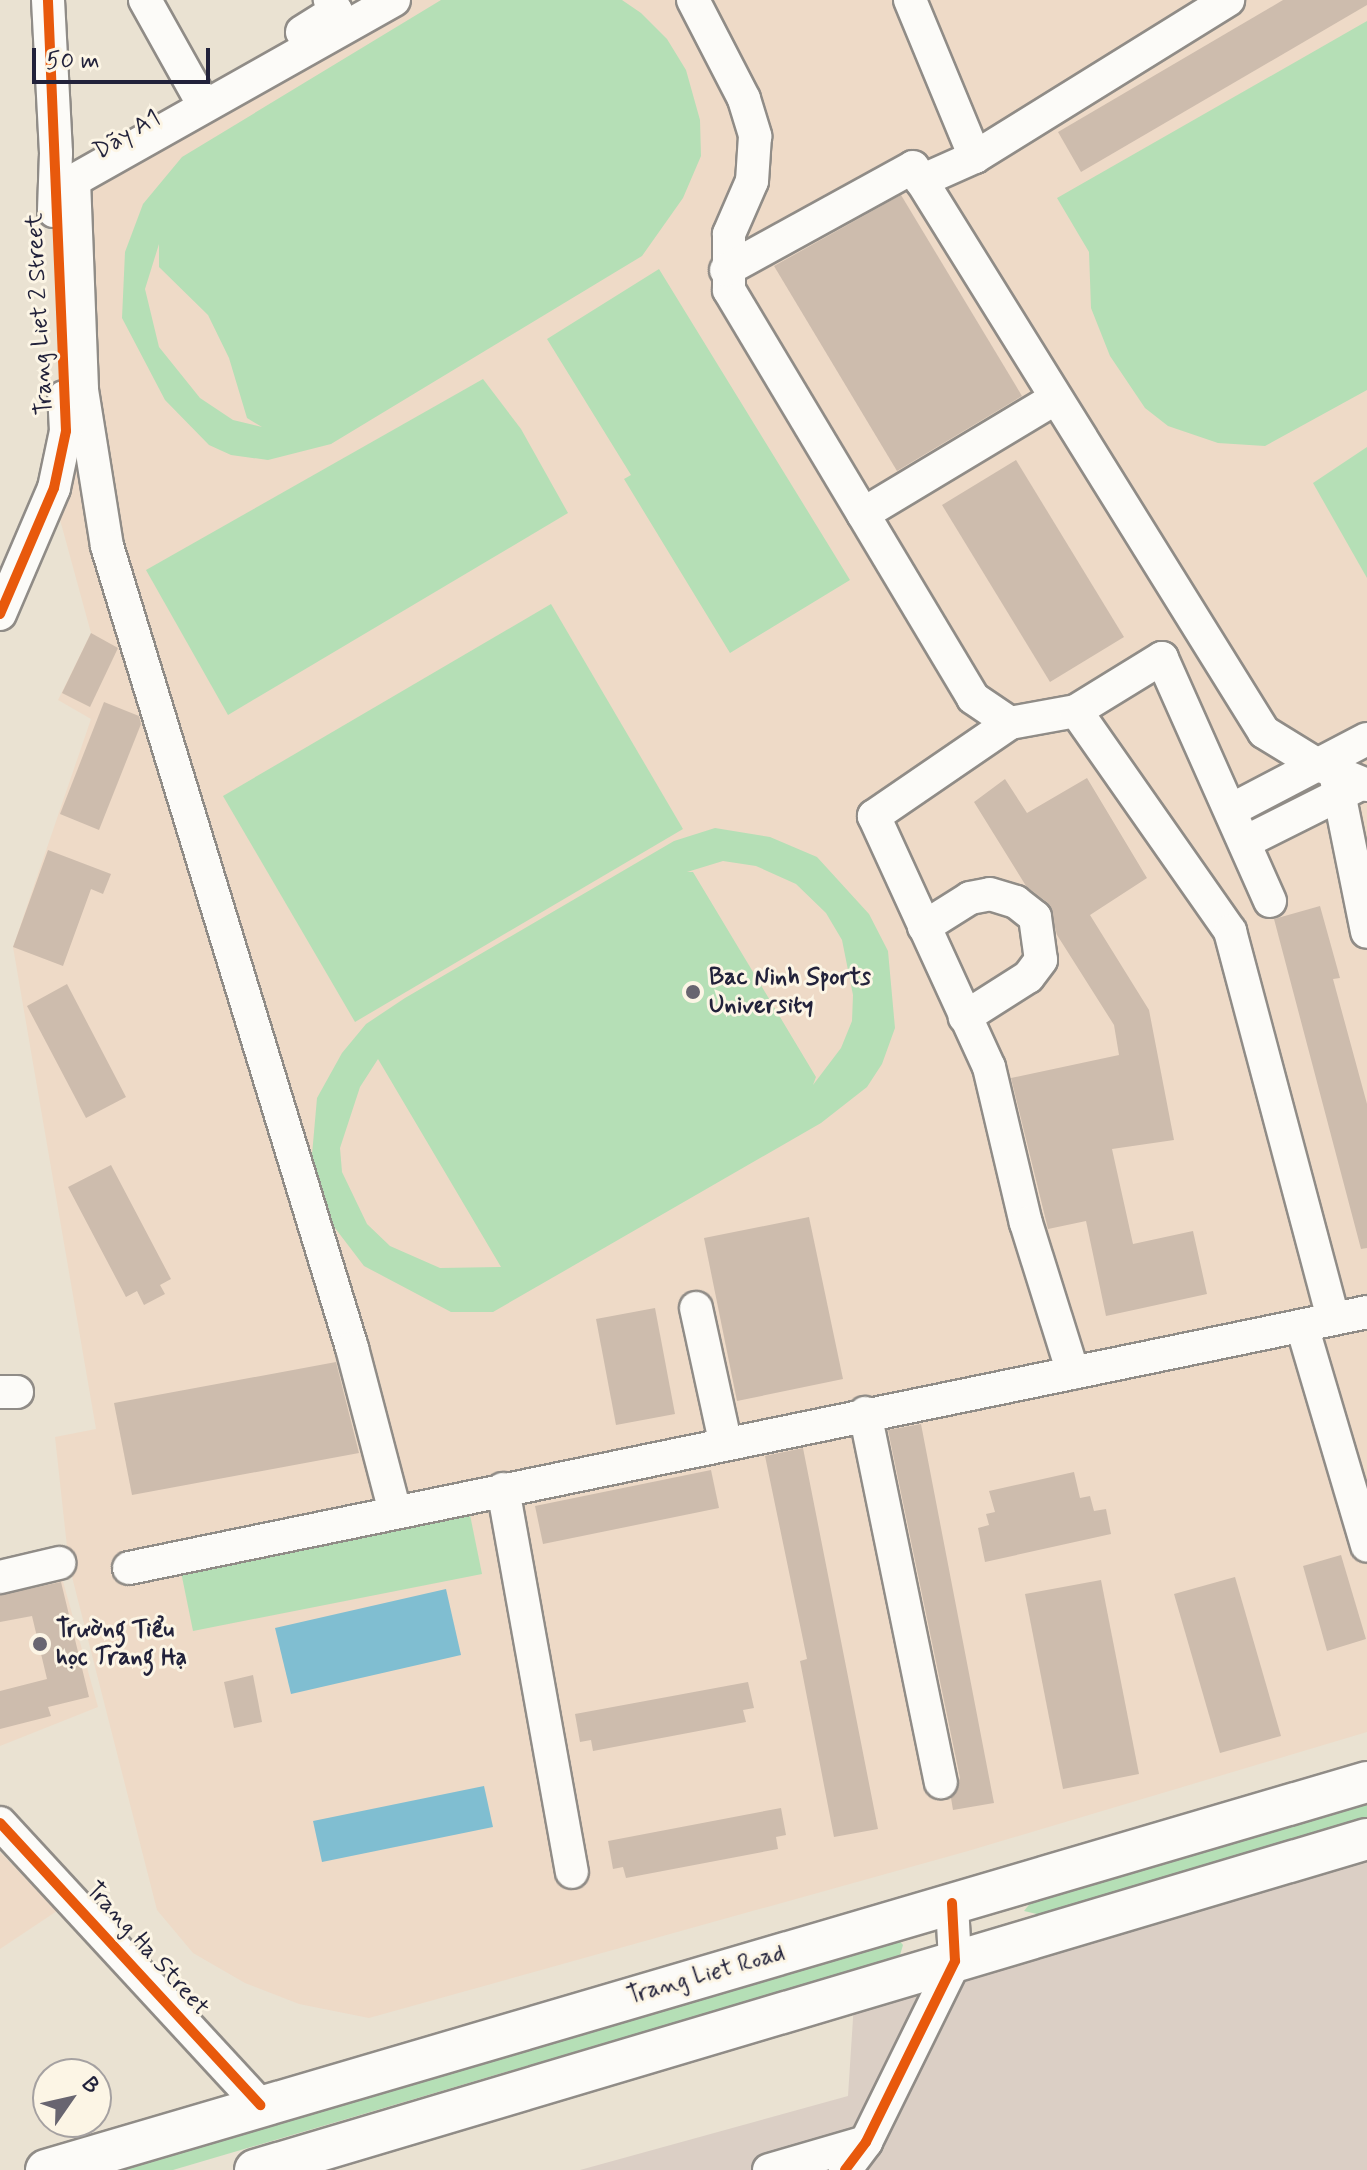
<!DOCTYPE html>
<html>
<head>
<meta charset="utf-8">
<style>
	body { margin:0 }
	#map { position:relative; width:1367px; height:2170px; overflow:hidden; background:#eae2d2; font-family:Mynerve,sans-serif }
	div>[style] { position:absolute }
	.built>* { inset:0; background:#eedac7 }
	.industrial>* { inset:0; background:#dbcfc5 }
	.green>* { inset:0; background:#b5dfb6 }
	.water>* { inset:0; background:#80bed1 }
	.building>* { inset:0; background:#cdbcad }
	.roads { filter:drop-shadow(2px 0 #908c87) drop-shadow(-2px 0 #908c87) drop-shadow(0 2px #908c87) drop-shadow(0 -2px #908c87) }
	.minor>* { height:32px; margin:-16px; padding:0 16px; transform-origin:16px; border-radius:16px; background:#fcfbf8 }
	.major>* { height:40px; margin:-20px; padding:0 20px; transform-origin:20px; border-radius:20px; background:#fcfbf8 }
	.cycleway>* { height:10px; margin:-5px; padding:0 5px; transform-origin:5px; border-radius:5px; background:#e8590c }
	.dots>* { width:22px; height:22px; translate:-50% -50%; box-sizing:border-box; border:4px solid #fcf5e5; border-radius:50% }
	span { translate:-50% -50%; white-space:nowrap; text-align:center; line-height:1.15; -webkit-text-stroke:6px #fcf5e5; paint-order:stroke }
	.street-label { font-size:24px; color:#22223b }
	.poi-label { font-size:24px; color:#22223b; font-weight:700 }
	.left { translate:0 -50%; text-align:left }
	.north { position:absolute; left:32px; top:2058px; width:80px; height:80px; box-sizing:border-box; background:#fcf5e5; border:2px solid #a5a1a1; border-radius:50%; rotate:56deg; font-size:22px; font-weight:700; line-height:32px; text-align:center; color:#22223b }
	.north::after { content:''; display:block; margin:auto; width:28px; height:36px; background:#686570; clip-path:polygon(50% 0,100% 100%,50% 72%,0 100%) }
	.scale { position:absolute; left:32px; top:48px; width:178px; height:36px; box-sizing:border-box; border:4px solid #22223b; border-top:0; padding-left:10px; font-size:24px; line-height:28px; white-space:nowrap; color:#22223b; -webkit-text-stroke:6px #fcf5e5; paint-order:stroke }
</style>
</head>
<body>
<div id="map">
	<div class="built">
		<div style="clip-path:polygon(385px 0,1367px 0,1367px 1732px,968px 1851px,369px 2018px,299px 2004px,245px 1983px,193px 1953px,157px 1910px,69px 1565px,55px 1437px,96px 1429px,13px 947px,91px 719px,58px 700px,91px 633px,56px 505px,69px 475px,78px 189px)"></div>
		<div style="clip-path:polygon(59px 1567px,98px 1707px,0 1746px,0 1582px)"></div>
		<div style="clip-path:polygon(0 1852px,57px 1911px,0 1949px)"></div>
	</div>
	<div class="industrial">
		<div style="clip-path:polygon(1367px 1855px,1367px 2170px,580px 2170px,848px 2096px,854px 2003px)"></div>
	</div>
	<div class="green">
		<div style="clip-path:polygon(evenodd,441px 0,622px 0,641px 13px,667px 39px,686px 70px,700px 120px,701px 156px,683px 198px,642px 256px,331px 444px,268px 460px,231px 455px,209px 445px,165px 400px,122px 318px,125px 252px,143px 204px,182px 157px,441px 0,159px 244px,159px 267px,208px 315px,229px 358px,247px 418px,262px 427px,233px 420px,200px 398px,159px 347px,145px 289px,159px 244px)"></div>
		<div style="clip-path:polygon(1367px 21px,1367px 390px,1265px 446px,1218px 443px,1168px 426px,1145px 408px,1110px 356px,1091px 308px,1089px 252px,1057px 198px)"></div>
		<div style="clip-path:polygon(659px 269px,850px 580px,730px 653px,624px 479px,631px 475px,547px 339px)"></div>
		<div style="clip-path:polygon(483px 379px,521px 429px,568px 513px,228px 715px,146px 570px)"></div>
		<div style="clip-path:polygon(1367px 447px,1367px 578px,1313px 483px)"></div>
		<div style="clip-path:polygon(551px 604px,683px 829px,355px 1022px,223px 796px)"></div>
		<div style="clip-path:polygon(evenodd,715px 828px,770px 837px,817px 857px,869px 914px,888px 951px,895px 1028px,882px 1064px,867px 1087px,821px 1123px,493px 1312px,451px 1312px,364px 1266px,322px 1211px,311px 1166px,317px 1098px,342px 1053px,366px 1024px,405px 998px,674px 841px,715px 828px,723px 861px,756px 866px,796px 884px,826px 913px,842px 940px,853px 995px,852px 1021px,841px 1048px,813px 1085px,816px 1077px,693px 872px,687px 872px,723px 861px,715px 828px,378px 1059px,501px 1267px,500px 1267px,440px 1268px,390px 1246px,367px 1224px,342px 1172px,340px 1148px,360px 1087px,378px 1059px)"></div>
		<div style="clip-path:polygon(469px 1510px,482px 1574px,193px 1631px,180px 1567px)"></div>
		<div style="clip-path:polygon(1367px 1803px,1367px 1819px,1041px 1915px,1024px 1911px,1032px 1901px)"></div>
		<div style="clip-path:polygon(898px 1939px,903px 1945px,900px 1955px,856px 1969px,173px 2170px,119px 2170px)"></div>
	</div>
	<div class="water">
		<div style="clip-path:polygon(446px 1589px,461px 1655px,291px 1694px,275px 1628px)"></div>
		<div style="clip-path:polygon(484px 1786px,493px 1827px,322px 1862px,313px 1821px)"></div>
	</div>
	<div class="building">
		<div style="clip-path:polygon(1283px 0,1367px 0,1367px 5px,1081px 172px,1058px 132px)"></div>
		<div style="clip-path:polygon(901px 195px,1022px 396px,897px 471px,774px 266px)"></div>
		<div style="clip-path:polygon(1016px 460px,1124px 637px,1050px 682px,942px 505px)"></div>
		<div style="clip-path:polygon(91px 633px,118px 648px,90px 707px,62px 693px)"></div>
		<div style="clip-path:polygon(104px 702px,139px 716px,141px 724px,99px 830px,60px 814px)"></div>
		<div style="clip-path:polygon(1087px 778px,1147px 878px,1090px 915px,1149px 1010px,1174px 1140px,1112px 1149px,1133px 1244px,1193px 1231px,1207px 1294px,1106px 1316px,1086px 1221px,1048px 1229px,1011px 1078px,1119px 1055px,1114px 1025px,1057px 935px,1048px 903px,1026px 886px,974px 802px,1005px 779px,1027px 813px)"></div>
		<div style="clip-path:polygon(48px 850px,111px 874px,103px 894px,91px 889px,63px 966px,13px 947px)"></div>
		<div style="clip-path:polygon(1320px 906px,1340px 978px,1333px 979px,1367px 1104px,1367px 1248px,1361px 1249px,1274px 919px)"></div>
		<div style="clip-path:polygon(67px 984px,126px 1097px,86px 1118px,27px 1006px)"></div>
		<div style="clip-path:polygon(111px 1165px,171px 1279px,160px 1285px,165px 1294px,144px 1305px,137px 1291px,126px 1297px,68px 1187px)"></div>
		<div style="clip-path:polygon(809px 1217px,843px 1379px,737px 1401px,704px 1238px)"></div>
		<div style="clip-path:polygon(655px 1308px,675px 1414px,616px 1425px,596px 1319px)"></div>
		<div style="clip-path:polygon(336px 1362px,359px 1453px,132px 1495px,114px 1403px)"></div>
		<div style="clip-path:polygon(921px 1424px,994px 1803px,953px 1810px,951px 1798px,960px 1778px,888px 1430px)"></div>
		<div style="clip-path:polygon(803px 1448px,878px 1829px,834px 1837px,800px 1661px,807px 1659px,765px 1456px)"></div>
		<div style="clip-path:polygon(711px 1470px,719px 1508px,543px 1544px,535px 1506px)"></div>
		<div style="clip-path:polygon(1074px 1472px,1080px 1498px,1090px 1496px,1094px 1511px,1106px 1509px,1111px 1534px,985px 1562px,978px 1528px,989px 1525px,986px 1514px,995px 1512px,989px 1491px)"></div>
		<div style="clip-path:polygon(1341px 1555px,1366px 1639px,1327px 1651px,1303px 1566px)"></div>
		<div style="clip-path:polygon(1235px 1577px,1281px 1736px,1220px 1753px,1174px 1594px)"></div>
		<div style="clip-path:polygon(1101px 1580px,1139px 1774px,1063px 1789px,1025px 1594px)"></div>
		<div style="clip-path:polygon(61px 1582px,89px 1697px,48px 1707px,51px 1716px,0 1729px,0 1691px,47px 1679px,32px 1616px,0 1622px,0 1595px)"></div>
		<div style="clip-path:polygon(253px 1675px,262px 1722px,234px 1728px,224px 1682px)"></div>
		<div style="clip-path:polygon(748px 1682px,754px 1708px,743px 1710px,746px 1722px,593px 1751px,591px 1740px,580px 1742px,575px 1714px)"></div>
		<div style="clip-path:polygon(781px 1808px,786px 1835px,776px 1837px,778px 1849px,626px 1878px,623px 1867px,613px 1869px,608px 1841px)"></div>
	</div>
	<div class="roads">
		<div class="minor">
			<div style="left:48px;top:0;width:153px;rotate:87deg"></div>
			<div style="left:56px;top:153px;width:58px;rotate:92deg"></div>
			<div style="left:145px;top:0;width:107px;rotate:60.8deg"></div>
			<div style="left:394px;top:0;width:367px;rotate:150.6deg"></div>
			<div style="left:74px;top:180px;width:210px;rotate:87.8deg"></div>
			<div style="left:82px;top:390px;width:158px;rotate:80.9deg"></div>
			<div style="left:107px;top:546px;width:839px;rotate:73.01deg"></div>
			<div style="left:352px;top:1348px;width:170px;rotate:75.3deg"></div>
			<div style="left:693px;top:0;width:111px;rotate:62.7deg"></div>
			<div style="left:744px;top:99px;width:39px;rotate:73deg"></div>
			<div style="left:755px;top:136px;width:45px;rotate:93.8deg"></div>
			<div style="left:752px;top:181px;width:58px;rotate:113.5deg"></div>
			<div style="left:729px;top:234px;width:56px;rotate:90deg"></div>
			<div style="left:729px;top:290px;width:475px;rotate:59.1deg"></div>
			<div style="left:973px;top:698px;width:45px;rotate:34deg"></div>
			<div style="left:1010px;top:723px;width:67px;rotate:-10.3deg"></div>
			<div style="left:910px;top:0;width:170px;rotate:67.5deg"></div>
			<div style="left:302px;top:32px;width:40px;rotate:-32deg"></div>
			<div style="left:336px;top:11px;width:13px;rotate:-119deg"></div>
			<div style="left:921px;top:181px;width:59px;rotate:-24deg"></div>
			<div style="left:975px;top:157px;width:298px;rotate:-31.8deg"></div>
			<div style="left:726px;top:270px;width:213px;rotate:-28.8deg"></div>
			<div style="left:913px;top:167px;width:665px;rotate:58.15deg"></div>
			<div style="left:1264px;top:732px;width:61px;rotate:31.6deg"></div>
			<div style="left:1316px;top:764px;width:55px;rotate:22.4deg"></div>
			<div style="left:863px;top:514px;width:225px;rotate:-31deg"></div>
			<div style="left:0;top:614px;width:137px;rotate:-66.8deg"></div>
			<div style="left:54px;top:488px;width:58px;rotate:-78.1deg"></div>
			<div style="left:66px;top:431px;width:34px;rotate:-93deg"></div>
			<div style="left:1010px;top:723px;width:165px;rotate:145.6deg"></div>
			<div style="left:874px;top:816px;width:276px;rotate:65.4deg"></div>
			<div style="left:989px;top:1067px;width:160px;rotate:76.7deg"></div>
			<div style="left:1026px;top:1223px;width:157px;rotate:72.6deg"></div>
			<div style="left:1335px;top:773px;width:162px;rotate:78.6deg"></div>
			<div style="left:1233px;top:809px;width:151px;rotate:-27.6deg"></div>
			<div style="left:1245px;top:842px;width:123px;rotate:-26.6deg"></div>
			<div style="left:1270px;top:901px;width:266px;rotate:-114deg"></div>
			<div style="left:1162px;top:658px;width:101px;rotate:148.4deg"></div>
			<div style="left:1076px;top:711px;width:269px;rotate:55deg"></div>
			<div style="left:1230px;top:931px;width:401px;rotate:75.1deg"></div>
			<div style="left:924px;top:927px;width:54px;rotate:-32.2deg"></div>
			<div style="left:970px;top:898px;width:20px;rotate:-11deg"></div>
			<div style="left:990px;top:894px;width:27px;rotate:17deg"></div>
			<div style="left:1016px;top:902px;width:24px;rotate:38deg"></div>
			<div style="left:1035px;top:917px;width:43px;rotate:82.1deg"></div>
			<div style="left:1041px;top:960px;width:21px;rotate:127deg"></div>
			<div style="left:1028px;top:977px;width:75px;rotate:147.6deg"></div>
			<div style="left:696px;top:1308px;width:136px;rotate:77.7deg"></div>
			<div style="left:1302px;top:1326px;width:229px;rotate:73.5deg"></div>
			<div style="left:0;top:1392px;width:17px"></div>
			<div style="left:865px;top:1413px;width:377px;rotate:78.4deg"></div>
			<div style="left:503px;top:1489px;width:389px;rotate:79.8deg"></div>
			<div style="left:129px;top:1568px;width:1264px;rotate:-11.68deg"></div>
			<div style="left:0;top:1577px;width:61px;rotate:-13.3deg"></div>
			<div style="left:0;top:1823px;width:384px;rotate:47.3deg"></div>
			<div style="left:769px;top:2170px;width:101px;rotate:-16.1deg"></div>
			<div style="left:845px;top:2170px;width:35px;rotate:-53deg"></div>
			<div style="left:866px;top:2142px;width:202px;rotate:-63.8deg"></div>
			<div style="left:955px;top:1961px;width:58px;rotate:-93deg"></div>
		</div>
		<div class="major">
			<div style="left:46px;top:2170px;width:1377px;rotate:-16.37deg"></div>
			<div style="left:255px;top:2170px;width:1160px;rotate:-16.58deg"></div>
		</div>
	</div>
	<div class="cycleway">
		<div style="left:0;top:614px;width:137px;rotate:-66.8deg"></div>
		<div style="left:54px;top:488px;width:58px;rotate:-78.1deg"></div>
		<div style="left:66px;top:431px;width:431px;rotate:-92.4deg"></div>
		<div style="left:0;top:1823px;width:384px;rotate:47.3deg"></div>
		<div style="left:845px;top:2170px;width:35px;rotate:-53deg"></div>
		<div style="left:866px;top:2142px;width:202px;rotate:-63.8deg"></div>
		<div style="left:955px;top:1961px;width:58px;rotate:-93deg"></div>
	</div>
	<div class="dots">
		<div style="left:693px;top:992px;background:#686570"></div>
		<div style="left:40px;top:1644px;background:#686570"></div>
	</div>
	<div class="street-label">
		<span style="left:127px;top:135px;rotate:-31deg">Dãy A1</span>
		<span style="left:40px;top:314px;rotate:-93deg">Trang Liet 2 Street</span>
		<span style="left:147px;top:1949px;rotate:48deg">Trang Ha Street</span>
		<span style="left:706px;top:1975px;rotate:-16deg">Trang Liet Road</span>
	</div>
	<div class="poi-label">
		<span class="left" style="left:709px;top:992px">Bac Ninh Sports<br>University</span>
		<span class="left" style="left:56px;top:1644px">Trường Tiểu<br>học Trang Hạ</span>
	</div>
	<div class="north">B</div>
	<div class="scale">50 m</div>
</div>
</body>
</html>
